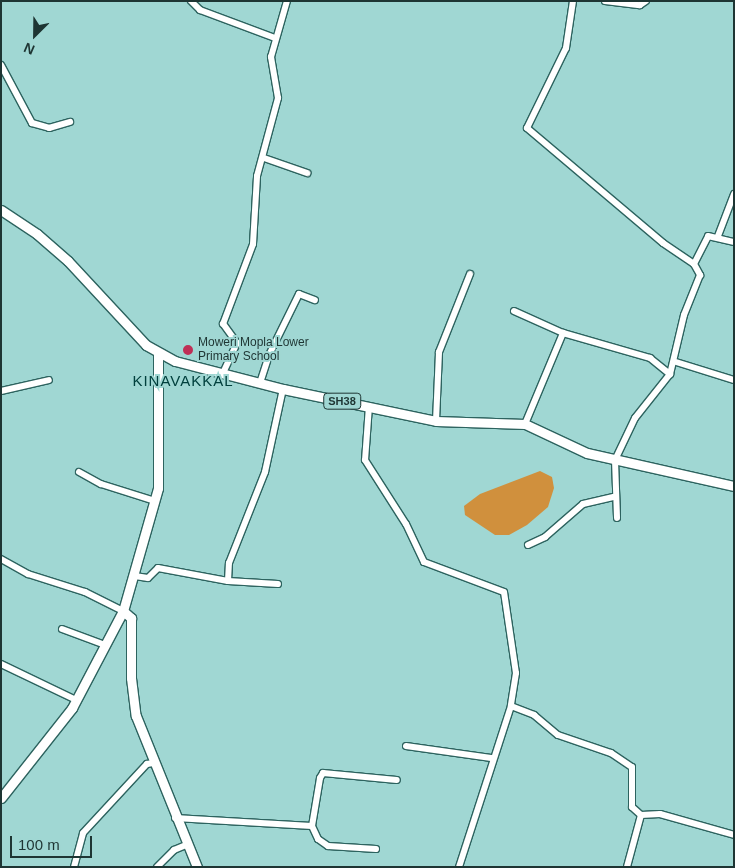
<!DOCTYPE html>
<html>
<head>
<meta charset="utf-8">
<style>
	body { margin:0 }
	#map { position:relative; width:735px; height:868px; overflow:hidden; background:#a0d7d3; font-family:Helvetica,sans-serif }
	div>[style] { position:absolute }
	.green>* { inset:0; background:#d0903d }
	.roads { filter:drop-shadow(1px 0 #2d635f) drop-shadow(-1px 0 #2d635f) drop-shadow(0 1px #2d635f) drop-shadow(0 -1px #2d635f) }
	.minor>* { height:6px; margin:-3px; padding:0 3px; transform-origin:3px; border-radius:3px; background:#fff }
	.major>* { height:9px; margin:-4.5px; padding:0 4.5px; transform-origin:4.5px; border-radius:4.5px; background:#fff }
	.dots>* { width:14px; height:14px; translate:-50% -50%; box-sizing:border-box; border:2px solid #a0d7d3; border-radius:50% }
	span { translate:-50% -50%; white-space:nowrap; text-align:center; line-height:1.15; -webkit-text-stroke:4px #a0d7d3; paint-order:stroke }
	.shield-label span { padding:1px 4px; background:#a0d7d3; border:1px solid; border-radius:4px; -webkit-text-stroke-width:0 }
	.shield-label { font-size:11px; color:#1e3533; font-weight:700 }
	.poi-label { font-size:12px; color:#1e3533 }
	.left { translate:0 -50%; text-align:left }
	.quarter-label { font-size:15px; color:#01403d; letter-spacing:1px }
	.frame { position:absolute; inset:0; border:2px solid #1e3533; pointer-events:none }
	.north { position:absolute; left:10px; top:10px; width:50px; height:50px; -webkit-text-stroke:4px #a0d7d3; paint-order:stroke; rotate:203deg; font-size:14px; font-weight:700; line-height:20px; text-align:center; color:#1e3533 }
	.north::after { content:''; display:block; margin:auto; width:18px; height:22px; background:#1e3533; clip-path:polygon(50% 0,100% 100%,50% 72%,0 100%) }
	.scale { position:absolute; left:10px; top:836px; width:82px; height:22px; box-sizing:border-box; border:2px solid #1e3533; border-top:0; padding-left:6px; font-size:15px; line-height:18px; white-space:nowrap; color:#1e3533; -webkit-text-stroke:4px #a0d7d3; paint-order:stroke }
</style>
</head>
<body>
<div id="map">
	<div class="green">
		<div style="clip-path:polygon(540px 471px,552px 477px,554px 488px,548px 507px,527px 525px,509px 535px,495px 535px,465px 515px,464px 506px,480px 494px)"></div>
	</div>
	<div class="roads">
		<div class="minor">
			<div style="left:191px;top:1px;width:13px;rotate:45deg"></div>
			<div style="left:200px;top:10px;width:80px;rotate:20.5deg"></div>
			<div style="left:573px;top:1px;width:48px;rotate:98.5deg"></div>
			<div style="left:566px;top:48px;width:89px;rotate:116deg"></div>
			<div style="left:527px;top:128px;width:178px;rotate:40.2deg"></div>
			<div style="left:663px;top:243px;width:37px;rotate:34deg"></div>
			<div style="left:694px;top:264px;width:13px;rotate:61deg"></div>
			<div style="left:700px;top:275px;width:43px;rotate:111.8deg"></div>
			<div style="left:684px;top:315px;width:61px;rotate:103.3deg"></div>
			<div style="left:670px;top:374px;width:56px;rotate:128.5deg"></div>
			<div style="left:635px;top:418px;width:47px;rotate:115.5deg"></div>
			<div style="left:615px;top:460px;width:58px;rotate:88deg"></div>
			<div style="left:605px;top:1px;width:35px;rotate:7deg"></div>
			<div style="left:640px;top:5px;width:7px;rotate:-34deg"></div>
			<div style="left:1px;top:65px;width:66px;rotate:61.9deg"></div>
			<div style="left:32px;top:123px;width:18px;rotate:16deg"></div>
			<div style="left:49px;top:128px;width:22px;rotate:-16deg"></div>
			<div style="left:264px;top:158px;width:46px;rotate:19.2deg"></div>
			<div style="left:718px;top:236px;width:45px;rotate:-69.1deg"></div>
			<div style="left:694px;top:264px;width:31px;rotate:-63deg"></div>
			<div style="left:708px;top:236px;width:27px;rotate:13deg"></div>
			<div style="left:514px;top:311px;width:54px;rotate:24.2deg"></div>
			<div style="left:676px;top:362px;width:61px;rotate:17.2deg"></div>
			<div style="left:223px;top:373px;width:33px;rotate:-65deg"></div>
			<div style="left:237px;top:343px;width:24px;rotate:-126deg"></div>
			<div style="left:223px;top:324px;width:85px;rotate:-69.4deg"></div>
			<div style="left:253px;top:244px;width:68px;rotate:-86.6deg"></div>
			<div style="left:257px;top:176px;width:81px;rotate:-74.9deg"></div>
			<div style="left:278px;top:98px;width:42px;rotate:-99.7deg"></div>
			<div style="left:271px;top:57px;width:58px;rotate:-74.1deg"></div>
			<div style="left:260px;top:383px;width:29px;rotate:-72deg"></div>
			<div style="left:269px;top:355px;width:68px;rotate:-63.8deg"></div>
			<div style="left:299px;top:294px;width:17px;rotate:21deg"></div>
			<div style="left:1px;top:391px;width:49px;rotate:-12.9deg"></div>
			<div style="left:369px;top:406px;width:54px;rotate:94.2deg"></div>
			<div style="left:365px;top:460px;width:76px;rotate:57.4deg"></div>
			<div style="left:406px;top:524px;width:42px;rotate:64.7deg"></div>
			<div style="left:424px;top:562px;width:85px;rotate:20.6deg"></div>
			<div style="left:504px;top:592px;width:82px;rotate:81.6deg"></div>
			<div style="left:516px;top:673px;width:33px;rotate:99deg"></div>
			<div style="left:511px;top:706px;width:25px;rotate:21deg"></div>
			<div style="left:534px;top:715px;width:31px;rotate:40deg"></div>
			<div style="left:558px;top:735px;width:56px;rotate:18.8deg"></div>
			<div style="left:611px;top:753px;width:25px;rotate:34deg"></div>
			<div style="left:632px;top:767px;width:40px;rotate:90deg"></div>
			<div style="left:632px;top:807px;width:12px;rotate:42deg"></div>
			<div style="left:641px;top:815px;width:54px;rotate:105.1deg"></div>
			<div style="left:436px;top:421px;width:69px;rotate:-87.5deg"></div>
			<div style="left:439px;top:352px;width:84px;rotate:-68.3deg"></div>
			<div style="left:525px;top:424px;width:99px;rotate:-67.3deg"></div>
			<div style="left:563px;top:333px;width:91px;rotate:16deg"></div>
			<div style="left:650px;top:358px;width:26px;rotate:39deg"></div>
			<div style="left:79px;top:472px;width:25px;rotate:29deg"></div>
			<div style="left:101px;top:484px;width:57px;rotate:17.5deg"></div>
			<div style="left:528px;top:545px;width:19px;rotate:-25deg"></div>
			<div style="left:545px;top:537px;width:50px;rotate:-41deg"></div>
			<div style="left:583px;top:504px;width:31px;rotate:-13deg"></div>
			<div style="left:1px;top:559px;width:31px;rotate:29deg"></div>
			<div style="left:28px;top:574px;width:60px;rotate:17.5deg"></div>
			<div style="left:85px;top:592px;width:42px;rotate:26.6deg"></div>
			<div style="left:135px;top:576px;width:13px;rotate:9deg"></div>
			<div style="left:148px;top:578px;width:14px;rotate:-45deg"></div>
			<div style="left:158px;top:568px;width:71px;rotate:10.5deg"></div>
			<div style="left:228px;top:581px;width:18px;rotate:-87deg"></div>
			<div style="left:229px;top:563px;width:98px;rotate:-68.4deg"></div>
			<div style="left:265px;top:472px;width:85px;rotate:-77.8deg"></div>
			<div style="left:228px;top:581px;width:50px;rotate:3.4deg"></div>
			<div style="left:62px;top:629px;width:46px;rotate:20.4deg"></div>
			<div style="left:1px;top:664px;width:83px;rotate:25.6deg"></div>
			<div style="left:406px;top:746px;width:86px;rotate:8deg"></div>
			<div style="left:641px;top:815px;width:19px;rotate:-3deg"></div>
			<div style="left:660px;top:814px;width:77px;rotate:15.8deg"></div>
			<div style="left:175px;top:818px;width:137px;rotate:3.3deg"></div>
			<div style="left:376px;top:849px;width:48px;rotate:-176.4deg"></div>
			<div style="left:328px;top:846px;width:12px;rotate:-145deg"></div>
			<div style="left:318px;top:839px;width:14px;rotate:-115deg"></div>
			<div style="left:312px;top:826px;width:49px;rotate:-80.5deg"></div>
			<div style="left:320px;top:778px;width:6px;rotate:-59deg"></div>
			<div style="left:323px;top:773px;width:74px;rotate:5.4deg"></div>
			<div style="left:74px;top:867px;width:35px;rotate:-75deg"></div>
			<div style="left:83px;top:833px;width:94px;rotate:-47.2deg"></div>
			<div style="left:147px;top:764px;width:6px;rotate:-9deg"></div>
			<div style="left:157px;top:867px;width:24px;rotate:-45deg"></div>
			<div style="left:174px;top:850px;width:13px;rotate:-23deg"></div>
			<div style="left:459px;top:867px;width:169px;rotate:-72.1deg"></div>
		</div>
		<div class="major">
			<div style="left:1px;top:210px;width:43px;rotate:33.7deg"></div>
			<div style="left:37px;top:234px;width:41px;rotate:41.1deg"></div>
			<div style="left:68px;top:261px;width:115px;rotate:47.1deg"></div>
			<div style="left:146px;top:345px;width:33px;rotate:29deg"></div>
			<div style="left:175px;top:361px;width:112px;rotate:14.5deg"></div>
			<div style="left:283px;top:389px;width:156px;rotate:11.8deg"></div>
			<div style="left:436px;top:421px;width:89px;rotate:1.9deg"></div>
			<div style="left:525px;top:424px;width:68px;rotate:25.1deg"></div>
			<div style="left:587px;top:453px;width:151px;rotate:12.7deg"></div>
			<div style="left:123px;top:611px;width:11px;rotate:41deg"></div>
			<div style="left:131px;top:618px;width:60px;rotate:90deg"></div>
			<div style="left:131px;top:678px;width:38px;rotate:83deg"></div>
			<div style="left:136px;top:716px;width:163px;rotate:68deg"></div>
			<div style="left:1px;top:798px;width:115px;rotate:-51.7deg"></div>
			<div style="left:72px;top:708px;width:110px;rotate:-62.3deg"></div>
			<div style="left:123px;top:611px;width:128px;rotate:-74.1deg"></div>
			<div style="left:158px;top:488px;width:134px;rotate:-90deg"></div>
		</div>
	</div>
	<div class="dots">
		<div style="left:188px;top:350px;background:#bf2f56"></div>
	</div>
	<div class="shield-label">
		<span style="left:342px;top:401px">SH38</span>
	</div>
	<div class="poi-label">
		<span class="left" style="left:198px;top:350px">Moweri Mopla Lower<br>Primary School</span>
	</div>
	<div class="quarter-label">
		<span style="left:183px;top:381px">KINAVAKKAL</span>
	</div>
	<div class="frame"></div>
	<div class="north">N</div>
	<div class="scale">100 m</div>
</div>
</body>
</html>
